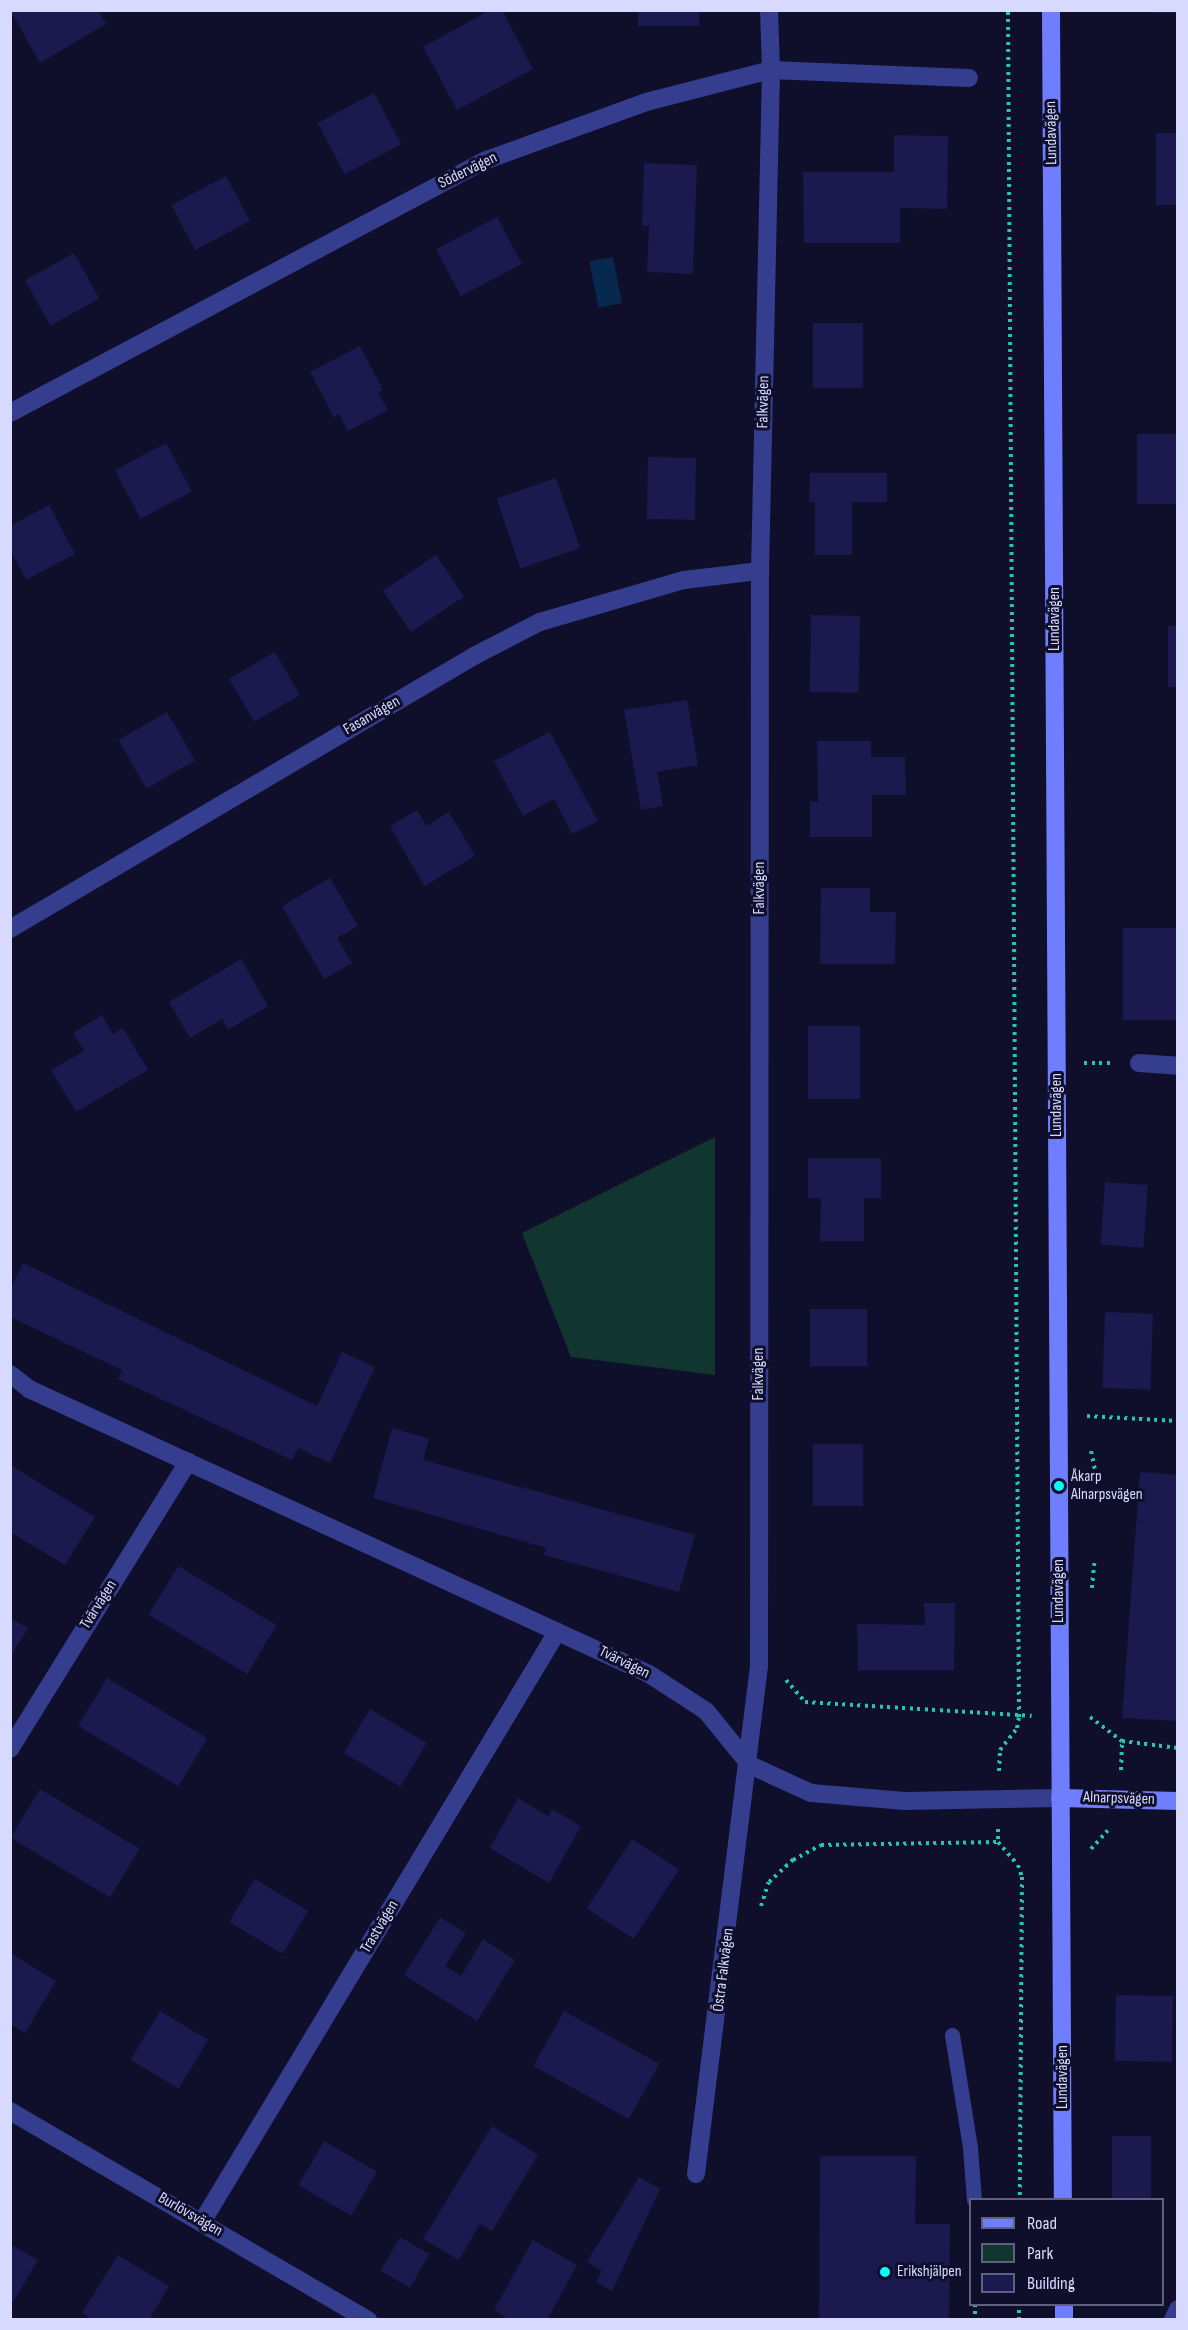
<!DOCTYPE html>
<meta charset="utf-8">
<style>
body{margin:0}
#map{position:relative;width:1188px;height:2330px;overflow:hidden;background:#0f0e2b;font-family:"Sofia Sans Condensed",sans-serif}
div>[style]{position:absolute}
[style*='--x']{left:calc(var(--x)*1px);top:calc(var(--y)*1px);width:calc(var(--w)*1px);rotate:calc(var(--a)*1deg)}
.green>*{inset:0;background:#113630}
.water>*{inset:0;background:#06294d;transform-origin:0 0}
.building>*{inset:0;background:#1c194e;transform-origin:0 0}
.path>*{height:4px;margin-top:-2px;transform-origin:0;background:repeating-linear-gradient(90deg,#25c7a8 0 3px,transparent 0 7.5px)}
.lane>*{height:15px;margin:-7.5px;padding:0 7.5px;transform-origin:7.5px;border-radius:7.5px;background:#353d8e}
.street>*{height:18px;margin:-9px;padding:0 9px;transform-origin:9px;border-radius:9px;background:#353d8e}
.secondary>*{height:18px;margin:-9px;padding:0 9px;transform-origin:9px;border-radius:9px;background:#6f7eff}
.dots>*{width:16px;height:16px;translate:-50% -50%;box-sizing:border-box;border:3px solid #0f0e2b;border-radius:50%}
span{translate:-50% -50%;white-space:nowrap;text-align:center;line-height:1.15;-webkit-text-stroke:6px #0f0e2b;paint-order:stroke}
.street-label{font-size:16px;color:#d8d9ff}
.poi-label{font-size:16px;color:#d8d9ff}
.left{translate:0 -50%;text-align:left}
.frame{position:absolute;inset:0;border:12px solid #d8d9ff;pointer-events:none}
.legend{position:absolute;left:969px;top:2198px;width:195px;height:108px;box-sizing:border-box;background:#0f0e2b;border:2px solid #5f5f80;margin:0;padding:8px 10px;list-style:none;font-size:18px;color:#d8d9ff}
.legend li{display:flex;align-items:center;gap:12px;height:30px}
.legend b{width:30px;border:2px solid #5f5f80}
</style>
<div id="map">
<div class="green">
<i style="clip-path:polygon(715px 1137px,715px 1375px,571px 1357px,522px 1233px)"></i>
</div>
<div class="water">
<i style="left:613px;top:257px;width:47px;height:24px;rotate:79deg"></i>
</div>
<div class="building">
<i style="clip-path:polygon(10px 10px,98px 10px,106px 24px,40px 63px)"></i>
<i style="clip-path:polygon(490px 10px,502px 10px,533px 69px,457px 110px,423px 47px)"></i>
<i style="left:638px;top:10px;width:61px;height:16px"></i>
<i style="left:1151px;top:10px;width:27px;height:3px"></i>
<i style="left:374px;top:93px;width:58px;height:64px;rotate:62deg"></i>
<i style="left:1156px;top:133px;width:22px;height:72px"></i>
<i style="clip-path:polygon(894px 135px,948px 136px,947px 209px,900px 208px,900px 243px,804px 243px,803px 172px,894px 172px)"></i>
<i style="clip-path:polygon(644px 163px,697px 165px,693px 274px,647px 272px,649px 226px,642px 226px)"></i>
<i style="left:226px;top:176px;width:51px;height:62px;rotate:62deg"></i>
<i style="left:497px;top:217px;width:53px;height:69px;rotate:62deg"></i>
<i style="left:74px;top:253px;width:52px;height:56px;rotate:61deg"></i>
<i style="left:813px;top:323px;width:50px;height:65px"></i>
<i style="clip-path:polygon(360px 346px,383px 390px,378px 393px,388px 410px,348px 431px,339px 414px,334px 417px,310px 372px)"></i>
<i style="left:1137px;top:434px;width:41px;height:70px"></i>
<i style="left:166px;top:443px;width:55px;height:58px;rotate:62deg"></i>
<i style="left:648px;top:457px;width:48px;height:62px;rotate:1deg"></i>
<i style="clip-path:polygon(810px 473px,887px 473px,887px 502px,852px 502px,852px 555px,815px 555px,815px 502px,809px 502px)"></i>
<i style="left:556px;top:478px;width:74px;height:63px;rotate:71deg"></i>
<i style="clip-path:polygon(49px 505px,75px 554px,26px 580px,10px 550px,10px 526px)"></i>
<i style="left:436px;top:555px;width:50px;height:64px;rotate:56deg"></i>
<i style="left:811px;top:615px;width:49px;height:77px;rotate:1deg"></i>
<i style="left:1168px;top:626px;width:10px;height:61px"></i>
<i style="left:275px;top:652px;width:50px;height:53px;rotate:60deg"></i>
<i style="clip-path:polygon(687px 700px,698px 765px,657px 772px,663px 806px,641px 810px,624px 710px)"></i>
<i style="left:167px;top:712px;width:56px;height:56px;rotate:60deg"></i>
<i style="clip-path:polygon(550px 732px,598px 821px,572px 834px,554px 799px,523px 816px,494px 761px)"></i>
<i style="clip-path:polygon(817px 741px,871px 741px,871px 757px,905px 757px,906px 795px,872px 795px,872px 837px,810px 837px,810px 802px,818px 802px)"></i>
<i style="clip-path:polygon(417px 810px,426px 826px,449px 812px,475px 856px,424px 886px,390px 826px)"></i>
<i style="clip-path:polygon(330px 878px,358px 926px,337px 938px,352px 963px,324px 979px,282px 906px)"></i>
<i style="clip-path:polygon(821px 888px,870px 888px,870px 912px,896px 912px,895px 964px,820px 964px)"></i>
<i style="left:1123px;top:928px;width:54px;height:92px"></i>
<i style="clip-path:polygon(241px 959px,268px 1006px,228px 1030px,222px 1019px,190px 1038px,169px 1002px)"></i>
<i style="clip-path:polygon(102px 1015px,113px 1034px,123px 1028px,148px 1070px,76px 1112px,51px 1070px,84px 1051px,73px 1033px)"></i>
<i style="left:808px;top:1026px;width:52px;height:73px"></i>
<i style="clip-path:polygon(808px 1158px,881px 1158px,881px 1198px,864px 1198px,864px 1241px,820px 1241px,821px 1198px,808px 1198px)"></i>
<i style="left:1105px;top:1182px;width:43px;height:63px;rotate:4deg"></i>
<i style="clip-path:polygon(23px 1263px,317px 1406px,342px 1352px,375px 1367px,330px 1463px,298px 1448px,292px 1460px,118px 1379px,122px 1370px,10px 1317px,10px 1289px)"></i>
<i style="left:810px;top:1309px;width:57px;height:57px"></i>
<i style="left:1105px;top:1312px;width:48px;height:76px;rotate:2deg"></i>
<i style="clip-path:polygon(392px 1428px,429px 1439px,423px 1460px,695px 1535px,679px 1592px,544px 1555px,546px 1548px,373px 1498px)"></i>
<i style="left:813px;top:1444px;width:50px;height:62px"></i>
<i style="clip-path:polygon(10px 1465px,95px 1517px,65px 1565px,10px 1532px)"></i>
<i style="clip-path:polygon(1140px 1472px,1178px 1475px,1178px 1721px,1122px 1718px)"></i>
<i style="left:178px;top:1566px;width:115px;height:57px;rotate:31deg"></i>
<i style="clip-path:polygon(924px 1603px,955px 1603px,954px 1670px,858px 1670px,857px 1624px,925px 1625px)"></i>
<i style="clip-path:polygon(10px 1618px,28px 1628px,10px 1657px)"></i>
<i style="left:107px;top:1678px;width:117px;height:56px;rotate:31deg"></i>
<i style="left:370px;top:1709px;width:66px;height:51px;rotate:31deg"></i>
<i style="left:40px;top:1789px;width:116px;height:57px;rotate:31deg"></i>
<i style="clip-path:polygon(518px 1798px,548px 1816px,552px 1809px,581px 1826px,549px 1883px,490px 1848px)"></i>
<i style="left:632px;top:1839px;width:56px;height:83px;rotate:33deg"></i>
<i style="left:255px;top:1879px;width:62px;height:50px;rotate:31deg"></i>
<i style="clip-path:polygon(440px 1917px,466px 1933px,445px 1966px,461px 1976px,483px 1939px,515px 1960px,477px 2021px,404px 1975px)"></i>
<i style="clip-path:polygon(10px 1953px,56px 1981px,25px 2033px,10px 2024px)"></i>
<i style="left:1116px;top:1995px;width:57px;height:66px;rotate:1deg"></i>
<i style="left:160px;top:2011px;width:56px;height:57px;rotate:31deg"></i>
<i style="left:564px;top:2011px;width:109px;height:63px;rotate:29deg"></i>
<i style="clip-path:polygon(492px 2126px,538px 2155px,492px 2231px,480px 2224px,459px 2260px,423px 2239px)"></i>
<i style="left:1112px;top:2136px;width:39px;height:64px"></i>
<i style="left:324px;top:2141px;width:61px;height:51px;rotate:30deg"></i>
<i style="clip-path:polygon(820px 2156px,916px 2156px,915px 2224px,950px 2224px,949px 2320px,819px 2320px)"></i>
<i style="clip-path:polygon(639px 2177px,660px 2189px,612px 2291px,596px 2282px,602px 2271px,587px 2262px)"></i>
<i style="left:400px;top:2237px;width:34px;height:39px;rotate:30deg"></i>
<i style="clip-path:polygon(533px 2240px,577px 2265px,547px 2320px,510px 2320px,494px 2310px)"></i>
<i style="clip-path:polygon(10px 2244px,38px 2260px,10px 2307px)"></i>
<i style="clip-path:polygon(118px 2255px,169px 2286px,149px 2320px,93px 2320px,82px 2313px)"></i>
</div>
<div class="path">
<i style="--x:1084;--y:1063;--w:28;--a:0"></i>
<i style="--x:1087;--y:1416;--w:91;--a:3.1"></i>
<i style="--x:1091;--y:1451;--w:24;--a:78"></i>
<i style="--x:1092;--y:1588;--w:25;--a:-85"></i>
<i style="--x:786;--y:1680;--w:29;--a:49"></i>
<i style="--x:805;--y:1702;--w:227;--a:3.5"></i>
<i style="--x:1090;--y:1717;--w:40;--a:37"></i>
<i style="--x:1122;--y:1741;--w:56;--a:7.1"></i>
<i style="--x:1121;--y:1770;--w:29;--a:-88"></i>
<i style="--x:999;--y:1771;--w:21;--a:-87"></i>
<i style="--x:1000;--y:1750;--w:28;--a:-52"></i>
<i style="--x:1017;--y:1728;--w:11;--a:-80"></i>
<i style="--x:1019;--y:1717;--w:1707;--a:-90.37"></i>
<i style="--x:998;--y:1829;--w:13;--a:90"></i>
<i style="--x:998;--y:1842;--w:30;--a:49"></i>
<i style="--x:1018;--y:1865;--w:13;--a:72"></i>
<i style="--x:1022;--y:1877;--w:323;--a:90.4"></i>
<i style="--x:1091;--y:1849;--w:25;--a:-48"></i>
<i style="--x:761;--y:1906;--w:25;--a:-72"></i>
<i style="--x:769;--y:1882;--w:33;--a:-43"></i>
<i style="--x:793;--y:1860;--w:32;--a:-28"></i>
<i style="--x:821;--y:1845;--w:177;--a:-1"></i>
<i style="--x:975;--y:2304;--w:16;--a:90"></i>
<i style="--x:1019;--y:2320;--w:16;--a:-90"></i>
</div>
<div class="lane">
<i style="--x:952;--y:2035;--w:113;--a:80.9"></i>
<i style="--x:970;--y:2147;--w:53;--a:85.7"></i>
</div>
<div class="street">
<i style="--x:10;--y:413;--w:537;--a:-28"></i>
<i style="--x:484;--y:161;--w:172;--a:-20"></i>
<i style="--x:646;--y:102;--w:129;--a:-14.4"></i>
<i style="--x:771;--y:70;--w:198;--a:2.3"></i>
<i style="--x:10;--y:929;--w:538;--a:-30.47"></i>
<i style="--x:474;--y:656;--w:74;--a:-27.3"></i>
<i style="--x:540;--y:622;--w:150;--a:-16.3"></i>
<i style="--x:684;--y:580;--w:77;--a:-6.8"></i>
<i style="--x:1139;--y:1063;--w:39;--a:4"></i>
<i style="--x:10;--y:1374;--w:24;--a:38"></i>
<i style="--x:29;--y:1389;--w:682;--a:24.69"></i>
<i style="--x:649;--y:1674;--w:68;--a:33"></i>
<i style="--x:706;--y:1711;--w:70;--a:50.8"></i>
<i style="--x:750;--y:1765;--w:67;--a:24.7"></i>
<i style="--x:811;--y:1793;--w:94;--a:4.9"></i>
<i style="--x:905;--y:1801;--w:155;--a:-1.1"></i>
<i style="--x:10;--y:1749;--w:338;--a:-58.2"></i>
<i style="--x:10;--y:2111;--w:415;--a:30.3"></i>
<i style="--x:696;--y:2174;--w:512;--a:-82.93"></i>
<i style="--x:759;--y:1666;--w:1095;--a:-89.95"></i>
<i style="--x:760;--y:571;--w:501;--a:-88.74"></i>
<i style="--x:771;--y:70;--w:60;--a:-91.9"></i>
<i style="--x:202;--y:2222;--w:689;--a:-58.96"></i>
<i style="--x:1173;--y:2320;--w:12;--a:-66"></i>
</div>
<div class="secondary">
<i style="--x:1051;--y:10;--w:2190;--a:89.69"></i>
<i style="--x:1060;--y:1798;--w:118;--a:1.5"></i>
<i style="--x:1064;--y:2304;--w:16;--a:90"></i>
</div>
<div class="dots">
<i style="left:1059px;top:1486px;background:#04fff8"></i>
<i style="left:885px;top:2272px;background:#04fff8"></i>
</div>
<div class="street-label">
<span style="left:1052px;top:133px;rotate:-91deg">Lundavägen</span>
<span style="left:468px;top:171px;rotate:-26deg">Södervägen</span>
<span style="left:764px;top:402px;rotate:-89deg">Falkvägen</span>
<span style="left:1055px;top:619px;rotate:-90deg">Lundavägen</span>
<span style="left:372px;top:716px;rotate:-30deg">Fasanvägen</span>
<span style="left:760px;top:888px;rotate:-90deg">Falkvägen</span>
<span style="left:1057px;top:1105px;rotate:-90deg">Lundavägen</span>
<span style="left:759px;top:1374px;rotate:-90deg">Falkvägen</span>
<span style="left:1059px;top:1591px;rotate:-90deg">Lundavägen</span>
<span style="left:99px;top:1605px;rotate:-58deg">Tvärvägen</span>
<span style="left:624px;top:1663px;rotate:26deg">Tvärvägen</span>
<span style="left:1119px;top:1799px;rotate:2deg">Alnarpsvägen</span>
<span style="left:380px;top:1927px;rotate:-59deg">Trastvägen</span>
<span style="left:724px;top:1970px;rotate:-83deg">Östra Falkvägen</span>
<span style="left:1063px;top:2077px;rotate:-90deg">Lundavägen</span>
<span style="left:190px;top:2215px;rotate:30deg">Burlövsvägen</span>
</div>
<div class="poi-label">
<span class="left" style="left:1071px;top:1486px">Åkarp<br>Alnarpsvägen</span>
<span class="left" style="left:897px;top:2272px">Erikshjälpen</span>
</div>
<div class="frame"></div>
<ul class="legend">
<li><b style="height:8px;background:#6f7eff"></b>Road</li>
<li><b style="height:16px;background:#113630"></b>Park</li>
<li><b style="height:16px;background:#1c194e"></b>Building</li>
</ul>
</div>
